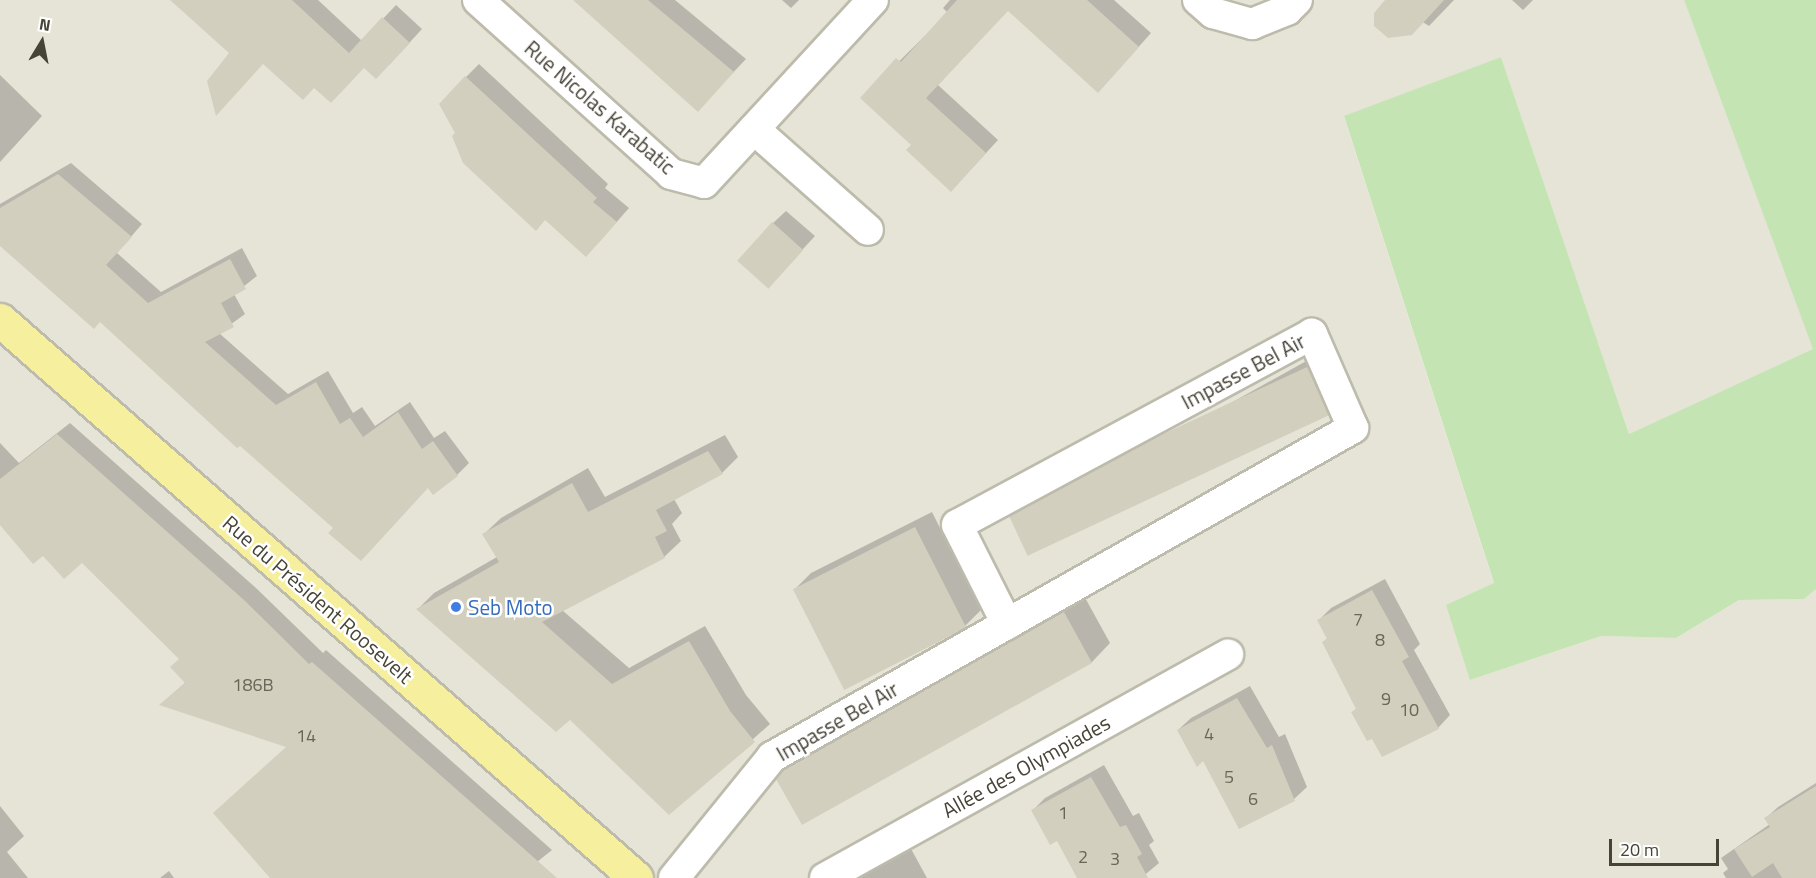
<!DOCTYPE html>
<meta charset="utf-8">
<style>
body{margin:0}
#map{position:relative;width:1816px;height:878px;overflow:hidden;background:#f3f2e8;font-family:"Titillium Web",sans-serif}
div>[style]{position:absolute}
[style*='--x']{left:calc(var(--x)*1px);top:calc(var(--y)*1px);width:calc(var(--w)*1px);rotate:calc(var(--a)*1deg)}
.residential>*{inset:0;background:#e6e4d7}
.green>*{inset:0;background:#c5e4b4}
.shadow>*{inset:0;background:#0003}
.building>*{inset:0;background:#d3cfbe;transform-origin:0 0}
.roads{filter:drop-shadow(2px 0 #bdbbab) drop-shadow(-2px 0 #bdbbab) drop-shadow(0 2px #bdbbab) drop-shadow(0 -2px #bdbbab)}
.street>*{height:30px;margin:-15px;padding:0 15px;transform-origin:15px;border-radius:15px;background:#fff}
.primary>*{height:33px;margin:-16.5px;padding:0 16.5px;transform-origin:16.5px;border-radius:16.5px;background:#f6ef9e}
.dots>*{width:16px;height:16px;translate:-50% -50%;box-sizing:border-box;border:3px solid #fff;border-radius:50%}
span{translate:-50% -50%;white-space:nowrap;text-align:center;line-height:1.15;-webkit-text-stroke:5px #fff;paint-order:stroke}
.number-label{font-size:18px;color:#696659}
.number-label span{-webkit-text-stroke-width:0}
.street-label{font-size:21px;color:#464337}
.shop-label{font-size:21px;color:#366cbe}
.left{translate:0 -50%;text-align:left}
.north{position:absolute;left:12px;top:12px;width:60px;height:60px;-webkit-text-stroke:4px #fff;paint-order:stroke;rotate:10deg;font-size:16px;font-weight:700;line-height:24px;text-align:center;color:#464337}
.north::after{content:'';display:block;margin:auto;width:21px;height:27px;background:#464337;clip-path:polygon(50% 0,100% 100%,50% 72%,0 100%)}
.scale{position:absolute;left:1609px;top:839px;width:110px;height:27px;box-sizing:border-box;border:3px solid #464337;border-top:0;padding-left:8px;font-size:18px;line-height:21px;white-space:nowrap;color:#464337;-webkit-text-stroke:4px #fff;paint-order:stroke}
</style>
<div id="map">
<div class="residential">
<i style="clip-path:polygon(0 0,1684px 0,1814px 349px,1629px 434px,1501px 57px,1344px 117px,1494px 584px,1470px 680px,1601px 636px,1676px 638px,1739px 600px,1804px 599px,1816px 589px,1816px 878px,0 878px)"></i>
</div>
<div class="green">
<i style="clip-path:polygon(1684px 0,1816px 0,1816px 589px,1804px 599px,1739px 600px,1676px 638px,1601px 636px,1470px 680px,1446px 605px,1494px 583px,1344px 116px,1501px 57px,1629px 434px,1813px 349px)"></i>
</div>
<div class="shadow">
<i style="clip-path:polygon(197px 0,318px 0,362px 41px,396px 5px,422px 29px,389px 65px,264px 63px,231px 53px)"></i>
<i style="clip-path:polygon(575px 0,675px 0,746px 59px,710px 97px)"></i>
<i style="clip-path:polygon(782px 0,799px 0,791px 8px)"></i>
<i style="clip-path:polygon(950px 0,1114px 0,1151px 33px,1111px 78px,1008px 10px,938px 85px,998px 140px,964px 177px,914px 145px,862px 98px,948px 13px,943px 8px)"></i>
<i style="clip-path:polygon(1387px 0,1454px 0,1429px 26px)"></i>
<i style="clip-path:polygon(1512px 0,1533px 0,1523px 10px)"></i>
<i style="clip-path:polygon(479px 64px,608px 184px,605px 188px,629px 208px,599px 242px,457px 133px,466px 77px)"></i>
<i style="clip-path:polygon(0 75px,42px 116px,0 162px)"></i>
<i style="clip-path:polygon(71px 163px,142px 224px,117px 253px,161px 292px,242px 248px,257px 276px,234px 294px,245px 314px,219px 333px,288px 394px,328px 371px,353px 413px,362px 407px,375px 426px,410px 402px,434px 438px,445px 431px,469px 463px,457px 475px,335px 527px,100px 320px,0 245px,0 204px)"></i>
<i style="clip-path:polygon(786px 211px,815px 236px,781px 273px,773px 223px)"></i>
<i style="clip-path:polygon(1326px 350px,1347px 396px,1328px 414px,1018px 529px,1037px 511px)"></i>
<i style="clip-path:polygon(70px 423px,256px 588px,323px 653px,326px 650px,552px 850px,517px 878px,272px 878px,288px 746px,161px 704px,186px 682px,180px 658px,82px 561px,43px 554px,0 523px,0 443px,19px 463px)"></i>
<i style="clip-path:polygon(725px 435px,738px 457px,722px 473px,674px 499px,682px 513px,672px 524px,681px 541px,664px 557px,562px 610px,629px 668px,705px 626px,746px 695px,770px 724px,694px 792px,570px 718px,418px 609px,434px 593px,497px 557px,484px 534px,501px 518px,588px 468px,605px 497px)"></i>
<i style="clip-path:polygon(932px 512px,981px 610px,965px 626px,795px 589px,811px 573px)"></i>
<i style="clip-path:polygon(1385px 579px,1420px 644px,1414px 650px,1450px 715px,1438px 728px,1373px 737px,1353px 712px,1357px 708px,1323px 642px,1328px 638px,1319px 620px,1331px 608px)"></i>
<i style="clip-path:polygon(1083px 594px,1110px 643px,1092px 662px,802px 823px,784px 771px,804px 752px)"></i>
<i style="clip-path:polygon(1250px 686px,1279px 737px,1285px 734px,1307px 787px,1294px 799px,1240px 827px,1203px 759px,1178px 730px,1191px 718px)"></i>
<i style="clip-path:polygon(1104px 765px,1133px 816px,1139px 813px,1154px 841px,1149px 845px,1159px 863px,1141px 878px,1078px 878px,1057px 839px,1032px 811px,1045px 798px)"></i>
<i style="clip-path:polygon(1816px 783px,1816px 878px,1726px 878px,1723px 873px,1728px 869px,1721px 858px,1770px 824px,1766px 818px,1778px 807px)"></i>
<i style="clip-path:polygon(0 806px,24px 836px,7px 852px,28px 878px,0 878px)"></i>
<i style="clip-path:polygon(910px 847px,927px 878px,854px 878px)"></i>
<i style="clip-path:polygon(169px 871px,174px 878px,160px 878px)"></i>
</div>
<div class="building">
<i style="clip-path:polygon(170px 0,292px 0,349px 53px,382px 17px,410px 43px,376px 79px,364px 68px,331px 103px,314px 88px,303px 100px,263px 64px,216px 116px,207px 81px,229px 53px)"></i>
<i style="clip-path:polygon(573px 0,648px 0,734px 72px,698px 112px)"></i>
<i style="clip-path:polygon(957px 0,1087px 0,1139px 47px,1098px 93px,1008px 11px,926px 98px,986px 153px,951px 192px,906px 150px,911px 145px,860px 98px,896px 58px,901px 62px)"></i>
<i style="clip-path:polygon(1385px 0,1444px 0,1412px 35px,1388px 38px,1374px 26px,1374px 13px)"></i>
<i style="clip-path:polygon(465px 76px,597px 198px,593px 202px,617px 222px,586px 257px,545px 220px,536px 231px,463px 163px,452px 136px,455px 133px,439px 104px)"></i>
<i style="clip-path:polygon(58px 174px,132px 237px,106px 265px,148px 303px,230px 259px,246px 289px,221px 303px,234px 327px,205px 342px,276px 405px,316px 382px,340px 424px,350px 418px,363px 437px,398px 412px,422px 449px,433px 441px,458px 476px,433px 495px,428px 488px,361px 561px,328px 533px,333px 528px,240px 446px,237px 448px,100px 322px,94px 329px,0 246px,0 208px)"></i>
<i style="left:772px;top:222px;width:42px;height:52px;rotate:42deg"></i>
<i style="left:1307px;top:367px;width:53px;height:333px;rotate:65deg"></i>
<i style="clip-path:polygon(57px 434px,244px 600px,309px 664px,312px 662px,557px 878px,270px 878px,213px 813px,286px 747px,159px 705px,185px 683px,170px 667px,179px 659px,82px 563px,64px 579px,43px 556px,33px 564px,0 525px,0 479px)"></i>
<i style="clip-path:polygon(708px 451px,723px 474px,656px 510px,667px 531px,655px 537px,665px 558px,542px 622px,612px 684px,689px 641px,730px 711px,755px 742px,669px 815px,570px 720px,556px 732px,416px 609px,499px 562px,482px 534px,572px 483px,588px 512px)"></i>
<i style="left:915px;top:527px;width:113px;height:137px;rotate:63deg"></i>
<i style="clip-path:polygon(1372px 590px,1409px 657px,1402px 661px,1439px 729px,1382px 757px,1372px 739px,1367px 741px,1351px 712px,1356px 709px,1322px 642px,1327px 639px,1317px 620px)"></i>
<i style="clip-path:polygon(1064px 612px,1092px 663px,802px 825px,776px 779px,783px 770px)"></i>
<i style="clip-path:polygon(1237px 698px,1267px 748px,1272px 745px,1295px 801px,1239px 829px,1203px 761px,1197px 767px,1177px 730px)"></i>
<i style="clip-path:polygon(1091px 777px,1120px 827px,1126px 825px,1142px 854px,1137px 857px,1148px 878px,1077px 878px,1057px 841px,1050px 845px,1031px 810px)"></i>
<i style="clip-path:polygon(1816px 786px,1816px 878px,1782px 878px,1773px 863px,1752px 877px,1734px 849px,1770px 827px,1764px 818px)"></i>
</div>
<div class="roads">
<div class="street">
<i style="--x:478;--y:0;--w:260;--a:42"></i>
<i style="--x:671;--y:174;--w:34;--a:15"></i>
<i style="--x:704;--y:183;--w:249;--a:-47.3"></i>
<i style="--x:1198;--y:0;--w:20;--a:41"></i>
<i style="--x:1213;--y:13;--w:41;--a:15.8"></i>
<i style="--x:1252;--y:24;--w:38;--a:-22"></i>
<i style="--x:1287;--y:10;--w:14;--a:-45"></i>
<i style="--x:754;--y:129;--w:152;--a:41.5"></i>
<i style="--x:674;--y:878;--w:156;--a:-51"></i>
<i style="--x:772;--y:757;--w:668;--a:-29.52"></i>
<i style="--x:1353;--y:428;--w:103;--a:-113.6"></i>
<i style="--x:1312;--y:334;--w:403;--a:151.7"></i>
<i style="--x:957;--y:525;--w:111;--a:63.2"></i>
<i style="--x:825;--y:878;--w:461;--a:-29"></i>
</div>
<div class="primary">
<i style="--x:0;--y:320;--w:846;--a:41.26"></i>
</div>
</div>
<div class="dots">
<i style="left:456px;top:607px;background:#3f7fe0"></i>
</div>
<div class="number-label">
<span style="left:1358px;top:620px">7</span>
<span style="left:1380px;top:640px">8</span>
<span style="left:253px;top:685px">186B</span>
<span style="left:1386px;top:699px">9</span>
<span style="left:1409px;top:710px">10</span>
<span style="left:1209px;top:734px">4</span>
<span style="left:306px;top:736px">14</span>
<span style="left:1229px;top:777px">5</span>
<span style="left:1253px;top:799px">6</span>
<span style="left:1063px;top:813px">1</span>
<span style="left:1083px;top:857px">2</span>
<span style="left:1115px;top:859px">3</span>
</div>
<div class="street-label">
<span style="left:600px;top:107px;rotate:41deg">Rue Nicolas Karabatic</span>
<span style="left:1243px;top:371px;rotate:-28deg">Impasse Bel Air</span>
<span style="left:318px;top:599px;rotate:41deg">Rue du Président Roosevelt</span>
<span style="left:837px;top:721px;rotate:-30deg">Impasse Bel Air</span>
<span style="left:1026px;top:766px;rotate:-29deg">Allée des Olympiades</span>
</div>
<div class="shop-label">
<span class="left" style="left:468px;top:607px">Seb Moto</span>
</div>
<div class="north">N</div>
<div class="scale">20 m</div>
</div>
